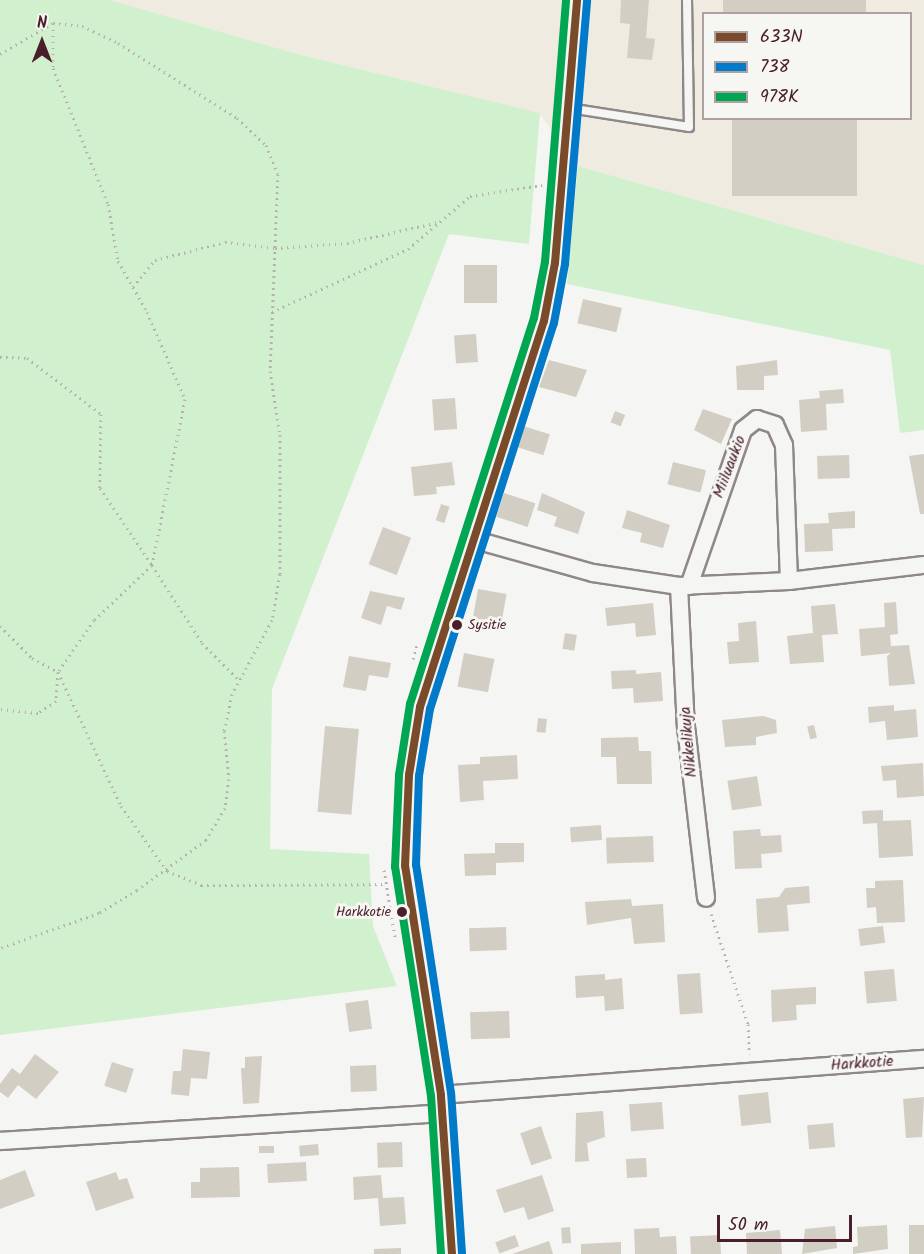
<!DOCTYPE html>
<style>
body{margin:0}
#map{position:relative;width:924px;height:1254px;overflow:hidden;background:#f5f5f3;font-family:Kalam,sans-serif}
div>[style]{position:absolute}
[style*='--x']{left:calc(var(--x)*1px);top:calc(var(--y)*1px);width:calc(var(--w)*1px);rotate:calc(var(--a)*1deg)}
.built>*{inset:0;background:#f0ebe1}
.green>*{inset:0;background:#d1f0ce}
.building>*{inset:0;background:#d3cec4;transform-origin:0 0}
.path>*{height:3px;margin-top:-1.5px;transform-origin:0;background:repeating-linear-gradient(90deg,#b6b2b2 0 1.5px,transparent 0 6px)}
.roads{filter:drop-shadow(2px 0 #8f8788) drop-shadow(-2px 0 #8f8788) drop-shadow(0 2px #8f8788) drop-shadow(0 -2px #8f8788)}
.service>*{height:8px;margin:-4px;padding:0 4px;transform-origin:4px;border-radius:4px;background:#f5f5f3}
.minor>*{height:16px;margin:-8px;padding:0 8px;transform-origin:8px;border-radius:8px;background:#f5f5f3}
.tertiary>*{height:21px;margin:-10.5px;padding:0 10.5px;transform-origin:10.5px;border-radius:10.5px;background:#f5f5f3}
.bus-1>*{height:8px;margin:-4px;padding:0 4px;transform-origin:4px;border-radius:4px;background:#7a4b2a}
.bus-2>*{height:8px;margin:-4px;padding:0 4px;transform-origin:4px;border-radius:4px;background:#007ac9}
.bus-3>*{height:8px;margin:-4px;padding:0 4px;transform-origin:4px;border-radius:4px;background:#00a651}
.dots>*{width:16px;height:16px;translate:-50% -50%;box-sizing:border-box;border:3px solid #f6f6f2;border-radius:50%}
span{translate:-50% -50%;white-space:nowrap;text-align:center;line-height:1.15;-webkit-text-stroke:6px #f6f6f2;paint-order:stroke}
.bus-label{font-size:14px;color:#4a1f2b}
.left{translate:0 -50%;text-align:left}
.right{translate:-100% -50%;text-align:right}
.street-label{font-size:16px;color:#4a1f2b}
.legend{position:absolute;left:702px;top:12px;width:210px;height:108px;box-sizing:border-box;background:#f6f6f2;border:2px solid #b1a0a2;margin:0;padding:8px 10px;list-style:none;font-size:18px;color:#4a1f2b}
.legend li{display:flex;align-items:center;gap:12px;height:30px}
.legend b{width:30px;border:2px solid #b1a0a2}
.north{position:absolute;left:12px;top:12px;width:60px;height:60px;-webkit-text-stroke:4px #f6f6f2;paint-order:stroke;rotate:0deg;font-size:16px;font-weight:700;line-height:24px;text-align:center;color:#4a1f2b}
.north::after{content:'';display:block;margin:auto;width:21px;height:27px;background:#4a1f2b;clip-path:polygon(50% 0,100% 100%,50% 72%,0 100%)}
.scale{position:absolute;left:717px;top:1215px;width:135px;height:27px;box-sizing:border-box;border:3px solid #4a1f2b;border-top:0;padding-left:8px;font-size:18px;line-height:21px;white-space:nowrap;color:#4a1f2b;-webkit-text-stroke:4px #f6f6f2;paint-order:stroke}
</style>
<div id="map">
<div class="built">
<i style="clip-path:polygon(evenodd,110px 0,924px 0,924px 265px,578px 166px,539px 113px,301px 55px,110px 0,704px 14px,910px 14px,910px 118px,704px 118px,704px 14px)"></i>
</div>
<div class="green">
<i style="clip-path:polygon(0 0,110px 0,301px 55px,540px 113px,529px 244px,449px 234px,272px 689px,270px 849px,369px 854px,373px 926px,397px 986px,0 1035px)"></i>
<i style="clip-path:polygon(578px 166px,924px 265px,924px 430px,900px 433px,890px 350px,567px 284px)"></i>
</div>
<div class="building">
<i style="clip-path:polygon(621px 0,649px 0,646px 38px,655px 39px,652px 60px,627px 58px,630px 24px,620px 23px)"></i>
<i style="left:723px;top:0;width:143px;height:14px"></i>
<i style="left:732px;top:118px;width:125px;height:78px"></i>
<i style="left:497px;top:265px;width:38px;height:33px;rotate:90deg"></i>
<i style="left:583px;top:299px;width:40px;height:25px;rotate:13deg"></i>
<i style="left:476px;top:334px;width:28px;height:22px;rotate:86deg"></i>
<i style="clip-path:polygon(549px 360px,587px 370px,576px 397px,539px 387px)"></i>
<i style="clip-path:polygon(777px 360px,778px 375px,764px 376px,764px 390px,737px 390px,736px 366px)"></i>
<i style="clip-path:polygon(843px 389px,844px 403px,826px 404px,827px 430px,801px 432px,799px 400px,820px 398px,819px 391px)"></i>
<i style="left:455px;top:398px;width:31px;height:23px;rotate:86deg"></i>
<i style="clip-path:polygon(703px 409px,732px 419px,721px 444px,694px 430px)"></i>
<i style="left:615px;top:411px;width:11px;height:12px;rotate:22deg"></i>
<i style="left:523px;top:426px;width:28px;height:22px;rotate:17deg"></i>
<i style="clip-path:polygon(924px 454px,924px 514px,920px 514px,909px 456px)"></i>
<i style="left:849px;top:455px;width:23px;height:32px;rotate:88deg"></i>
<i style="clip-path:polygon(452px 462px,455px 485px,436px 487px,437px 494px,414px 496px,411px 467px)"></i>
<i style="left:673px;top:462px;width:34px;height:23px;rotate:14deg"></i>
<i style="left:504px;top:493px;width:33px;height:25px;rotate:18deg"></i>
<i style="clip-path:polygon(542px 493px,585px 512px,578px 534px,554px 526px,557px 517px,537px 510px)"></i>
<i style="left:441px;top:504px;width:9px;height:17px;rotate:18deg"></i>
<i style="clip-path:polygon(627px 510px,670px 525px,663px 548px,640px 542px,642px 533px,622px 528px)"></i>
<i style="clip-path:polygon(855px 511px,855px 528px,832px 529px,833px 551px,805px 552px,804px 524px,829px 523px,828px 513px)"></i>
<i style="left:383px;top:527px;width:30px;height:40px;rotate:21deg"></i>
<i style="left:478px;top:589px;width:29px;height:30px;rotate:10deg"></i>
<i style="clip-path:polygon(370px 591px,405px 598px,401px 610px,387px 606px,381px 625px,361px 618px)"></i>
<i style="clip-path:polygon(896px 602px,898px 634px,890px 635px,891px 646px,909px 645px,915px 684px,889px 686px,887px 656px,891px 653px,861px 656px,859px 629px,885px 627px,884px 603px)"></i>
<i style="clip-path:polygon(653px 603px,656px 635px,636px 637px,635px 623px,607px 626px,605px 608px)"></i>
<i style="clip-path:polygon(835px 604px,838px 634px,822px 635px,824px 662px,790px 664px,787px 636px,813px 633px,811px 606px)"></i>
<i style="clip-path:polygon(756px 621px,759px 662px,729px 664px,727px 642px,739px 641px,738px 623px)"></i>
<i style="left:565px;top:633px;width:12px;height:16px;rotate:9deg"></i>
<i style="left:464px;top:653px;width:31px;height:34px;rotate:11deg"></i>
<i style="clip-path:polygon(349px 656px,391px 663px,388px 678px,369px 675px,366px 691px,343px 687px)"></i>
<i style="clip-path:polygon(636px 670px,636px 674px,661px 672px,663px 701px,634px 703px,633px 688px,612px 689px,611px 671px)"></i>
<i style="clip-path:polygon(894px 705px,894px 711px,916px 709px,918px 737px,887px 740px,885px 721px,869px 723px,868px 707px)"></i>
<i style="clip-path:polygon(763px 716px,776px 720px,777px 733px,756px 737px,756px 745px,725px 747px,722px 720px)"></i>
<i style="left:538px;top:718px;width:9px;height:14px;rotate:6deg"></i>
<i style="left:814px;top:725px;width:13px;height:7px;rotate:77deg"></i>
<i style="left:325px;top:726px;width:34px;height:86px;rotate:5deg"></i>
<i style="clip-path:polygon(638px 737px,639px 751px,651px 751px,652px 784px,617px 784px,616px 757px,601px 757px,601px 738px)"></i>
<i style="clip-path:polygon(517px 755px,518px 779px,483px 781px,484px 800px,460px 802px,458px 765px,480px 764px,480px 757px)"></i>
<i style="clip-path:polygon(923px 763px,924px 796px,897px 798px,896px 780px,883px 781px,881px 766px)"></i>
<i style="left:757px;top:776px;width:30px;height:30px;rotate:81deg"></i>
<i style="clip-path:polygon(883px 810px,883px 821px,911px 820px,913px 856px,879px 858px,877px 823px,863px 824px,862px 811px)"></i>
<i style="left:601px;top:825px;width:15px;height:31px;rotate:86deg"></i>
<i style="clip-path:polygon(760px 829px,761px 836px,781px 835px,782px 852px,761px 854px,762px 868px,735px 869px,733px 831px)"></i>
<i style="left:653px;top:836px;width:26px;height:47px;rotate:88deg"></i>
<i style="clip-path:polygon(495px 843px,524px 843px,524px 862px,496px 863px,496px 875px,465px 876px,464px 854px,495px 853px)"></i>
<i style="clip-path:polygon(903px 880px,905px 922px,877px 923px,876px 907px,867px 908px,866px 888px,875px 888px,875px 881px)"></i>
<i style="clip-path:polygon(809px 886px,810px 903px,787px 905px,789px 931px,758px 933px,756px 899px,779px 897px,785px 888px)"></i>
<i style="clip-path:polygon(631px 899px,632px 906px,663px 904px,665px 942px,634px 944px,631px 918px,587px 925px,585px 902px)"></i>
<i style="left:883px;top:926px;width:17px;height:25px;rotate:83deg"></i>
<i style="left:506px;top:927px;width:23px;height:37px;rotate:88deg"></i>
<i style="left:894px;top:969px;width:32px;height:30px;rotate:85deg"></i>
<i style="left:700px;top:973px;width:40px;height:23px;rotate:86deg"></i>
<i style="clip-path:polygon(605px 974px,605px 980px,622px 978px,624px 1009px,605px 1011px,604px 996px,576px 998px,575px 976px)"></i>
<i style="clip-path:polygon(816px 987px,816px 1004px,796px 1005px,797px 1020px,772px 1022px,771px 990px)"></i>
<i style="left:368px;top:1000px;width:29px;height:23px;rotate:82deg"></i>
<i style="left:509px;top:1011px;width:27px;height:39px;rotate:88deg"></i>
<i style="clip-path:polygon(183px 1049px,210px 1052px,207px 1079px,191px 1078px,189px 1096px,171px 1094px,173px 1071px,181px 1071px)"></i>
<i style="clip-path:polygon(35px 1054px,59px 1072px,36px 1099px,18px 1085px,8px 1098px,0 1092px,0 1084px,12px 1068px,20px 1074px)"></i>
<i style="clip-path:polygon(262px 1056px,259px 1103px,243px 1104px,241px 1068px,245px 1068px,245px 1057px)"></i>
<i style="left:112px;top:1062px;width:23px;height:25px;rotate:18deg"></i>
<i style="left:376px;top:1065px;width:26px;height:26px;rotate:88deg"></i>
<i style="left:768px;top:1092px;width:31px;height:30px;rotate:84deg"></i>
<i style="clip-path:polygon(924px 1097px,922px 1137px,906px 1138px,903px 1099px)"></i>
<i style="left:662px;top:1102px;width:27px;height:33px;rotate:86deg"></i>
<i style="clip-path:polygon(603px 1111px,605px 1137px,587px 1143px,589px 1161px,575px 1162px,576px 1113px)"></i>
<i style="left:833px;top:1123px;width:24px;height:26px;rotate:85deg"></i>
<i style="left:541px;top:1126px;width:34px;height:22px;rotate:71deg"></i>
<i style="left:402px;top:1142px;width:25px;height:25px;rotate:88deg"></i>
<i style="left:318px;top:1144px;width:11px;height:19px;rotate:85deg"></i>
<i style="left:259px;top:1146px;width:15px;height:7px"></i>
<i style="left:646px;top:1158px;width:19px;height:20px;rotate:87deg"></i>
<i style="left:306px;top:1162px;width:19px;height:39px;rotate:87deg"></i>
<i style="clip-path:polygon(239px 1167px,240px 1197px,191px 1198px,191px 1182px,200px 1182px,200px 1168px)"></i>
<i style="clip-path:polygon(25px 1170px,35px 1196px,0 1209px,0 1180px)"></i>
<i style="clip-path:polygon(116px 1172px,119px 1180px,127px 1178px,134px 1198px,96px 1211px,86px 1182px)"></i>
<i style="clip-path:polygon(381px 1175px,383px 1198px,404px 1197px,406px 1224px,380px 1226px,378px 1198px,354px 1200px,353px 1177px)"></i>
<i style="clip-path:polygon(542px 1175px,554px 1211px,528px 1220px,524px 1207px,504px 1213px,496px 1190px)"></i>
<i style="clip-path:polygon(887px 1225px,888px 1249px,853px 1254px,853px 1247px,858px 1246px,857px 1227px)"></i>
<i style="left:924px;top:1225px;width:29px;height:15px;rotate:90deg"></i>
<i style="clip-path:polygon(835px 1226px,837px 1248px,802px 1254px,805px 1229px)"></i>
<i style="left:570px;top:1227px;width:16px;height:9px;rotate:86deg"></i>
<i style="clip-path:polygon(659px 1228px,660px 1237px,676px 1236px,677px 1254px,635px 1254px,634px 1229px)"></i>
<i style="clip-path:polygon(780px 1230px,782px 1254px,747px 1254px,746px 1233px)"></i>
<i style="left:515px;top:1235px;width:12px;height:21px;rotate:70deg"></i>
<i style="left:720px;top:1235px;width:19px;height:30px;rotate:87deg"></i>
<i style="clip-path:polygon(549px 1241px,553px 1254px,512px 1254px)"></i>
<i style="clip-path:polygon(621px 1242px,621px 1254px,581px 1254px,581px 1244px)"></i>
<i style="clip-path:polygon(401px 1248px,401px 1254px,374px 1254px,374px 1249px)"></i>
</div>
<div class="path">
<i style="--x:53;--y:23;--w:45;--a:90"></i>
<i style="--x:53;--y:68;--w:147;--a:68"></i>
<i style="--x:108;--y:204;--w:58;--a:80"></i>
<i style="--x:118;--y:261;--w:59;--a:60.4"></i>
<i style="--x:147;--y:312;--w:95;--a:66.4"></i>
<i style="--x:185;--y:399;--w:169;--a:101.2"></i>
<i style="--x:152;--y:565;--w:93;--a:57.3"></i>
<i style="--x:202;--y:643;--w:52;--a:45"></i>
<i style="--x:0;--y:54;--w:61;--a:-30.3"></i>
<i style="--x:53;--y:23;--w:29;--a:6"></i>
<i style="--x:82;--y:26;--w:40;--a:25"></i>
<i style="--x:118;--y:43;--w:141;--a:32.2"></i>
<i style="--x:237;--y:118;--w:40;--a:43"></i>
<i style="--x:266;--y:145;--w:31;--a:68"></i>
<i style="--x:278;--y:174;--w:197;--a:92.3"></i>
<i style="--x:270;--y:371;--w:65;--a:81.1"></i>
<i style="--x:280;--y:435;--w:139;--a:90"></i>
<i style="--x:280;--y:574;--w:47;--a:99.9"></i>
<i style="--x:272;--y:620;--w:84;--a:118.4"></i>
<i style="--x:232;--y:694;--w:38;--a:102"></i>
<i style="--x:224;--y:731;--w:48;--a:84.1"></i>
<i style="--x:229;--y:779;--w:29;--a:98"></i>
<i style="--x:225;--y:808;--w:37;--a:121"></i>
<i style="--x:206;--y:840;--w:85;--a:144.1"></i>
<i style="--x:137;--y:890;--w:44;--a:148.8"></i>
<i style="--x:99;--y:913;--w:105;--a:160.5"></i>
<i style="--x:133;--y:287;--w:35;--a:-51"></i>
<i style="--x:155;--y:260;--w:72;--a:-14.4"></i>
<i style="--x:225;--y:242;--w:50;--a:6.8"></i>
<i style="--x:275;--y:248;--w:72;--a:-4"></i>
<i style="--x:347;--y:243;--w:94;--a:-12.9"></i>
<i style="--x:272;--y:312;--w:150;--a:-24.9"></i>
<i style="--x:408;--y:249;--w:82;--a:-40.5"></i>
<i style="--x:470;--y:196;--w:73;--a:-8.7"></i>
<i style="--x:0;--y:357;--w:27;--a:2"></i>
<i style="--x:27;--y:358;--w:93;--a:37.1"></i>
<i style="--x:101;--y:414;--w:74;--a:90.8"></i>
<i style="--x:100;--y:488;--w:93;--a:56"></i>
<i style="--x:152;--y:565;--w:80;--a:136.5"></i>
<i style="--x:94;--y:620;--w:63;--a:124.7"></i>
<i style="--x:58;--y:672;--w:29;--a:94"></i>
<i style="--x:56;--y:701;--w:22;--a:146"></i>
<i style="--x:38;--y:713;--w:38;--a:-174"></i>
<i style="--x:0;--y:626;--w:45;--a:45"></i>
<i style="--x:32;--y:658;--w:30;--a:28"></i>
<i style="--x:58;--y:672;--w:148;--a:64.8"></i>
<i style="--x:121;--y:806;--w:80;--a:54.7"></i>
<i style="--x:167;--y:871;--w:37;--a:22"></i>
<i style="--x:201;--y:885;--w:184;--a:-0.3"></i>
<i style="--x:413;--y:659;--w:15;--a:-74"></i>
<i style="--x:384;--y:870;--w:68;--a:80.7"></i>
<i style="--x:711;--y:914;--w:116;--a:71.4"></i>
<i style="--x:748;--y:1024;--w:30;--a:88"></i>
</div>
<div class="roads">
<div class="service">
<i style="--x:569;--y:108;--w:121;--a:9"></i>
<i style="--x:689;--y:127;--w:127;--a:-90.9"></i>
</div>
<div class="minor">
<i style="--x:472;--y:539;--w:126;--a:15.7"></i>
<i style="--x:593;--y:573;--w:87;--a:8.6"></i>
<i style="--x:679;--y:586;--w:110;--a:-2.6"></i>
<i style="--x:789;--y:581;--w:136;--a:-6.8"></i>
<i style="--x:679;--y:586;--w:141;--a:87.2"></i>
<i style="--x:686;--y:727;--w:172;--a:83.3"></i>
<i style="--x:689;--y:586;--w:165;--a:-70.9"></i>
<i style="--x:743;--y:430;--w:18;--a:-38"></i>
<i style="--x:757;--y:419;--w:19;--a:18"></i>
<i style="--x:775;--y:425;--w:22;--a:66"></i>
<i style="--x:784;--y:445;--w:136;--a:87.9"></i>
<i style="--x:441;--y:1095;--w:484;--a:-4.3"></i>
<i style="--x:0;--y:1141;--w:444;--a:-3.6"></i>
</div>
<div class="tertiary">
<i style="--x:452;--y:1254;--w:159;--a:-94"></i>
<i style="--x:441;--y:1095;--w:232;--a:-98.9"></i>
<i style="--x:405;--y:866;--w:91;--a:-87.5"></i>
<i style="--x:409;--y:775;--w:69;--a:-80.8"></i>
<i style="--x:420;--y:707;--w:405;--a:-72.2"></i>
<i style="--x:544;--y:321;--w:59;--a:-79.3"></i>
<i style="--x:555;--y:263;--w:264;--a:-85.2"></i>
</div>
</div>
<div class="bus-1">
<i style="--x:452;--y:1254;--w:159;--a:-94"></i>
<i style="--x:441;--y:1095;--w:232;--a:-98.9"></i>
<i style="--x:405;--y:866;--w:91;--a:-87.5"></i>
<i style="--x:409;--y:775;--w:69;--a:-80.8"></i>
<i style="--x:420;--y:707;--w:405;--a:-72.2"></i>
<i style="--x:544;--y:321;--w:59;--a:-79.3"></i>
<i style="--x:555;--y:263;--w:264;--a:-85.2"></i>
</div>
<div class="bus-2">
<i style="--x:462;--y:1253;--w:160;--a:-93.9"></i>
<i style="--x:451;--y:1093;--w:231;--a:-98.7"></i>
<i style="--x:416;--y:865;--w:89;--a:-88.1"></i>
<i style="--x:419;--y:776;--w:68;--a:-80.7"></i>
<i style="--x:430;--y:709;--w:405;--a:-72.2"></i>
<i style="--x:554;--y:323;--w:60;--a:-79.4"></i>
<i style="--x:565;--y:264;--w:264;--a:-85.2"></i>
</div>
<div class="bus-3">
<i style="--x:441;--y:1254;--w:158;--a:-93.6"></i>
<i style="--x:431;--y:1096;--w:232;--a:-98.9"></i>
<i style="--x:395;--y:867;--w:92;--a:-87.5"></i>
<i style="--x:399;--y:775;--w:72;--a:-81.2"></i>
<i style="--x:410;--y:704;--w:405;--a:-72.2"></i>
<i style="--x:534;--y:318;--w:57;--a:-78.9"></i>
<i style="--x:545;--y:262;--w:263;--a:-85.4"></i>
</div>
<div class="dots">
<i style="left:457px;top:625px;background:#4a1f2b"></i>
<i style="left:402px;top:912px;background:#4a1f2b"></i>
</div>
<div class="bus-label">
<span class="left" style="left:468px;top:625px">Sysitie</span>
<span class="right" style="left:391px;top:912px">Harkkotie</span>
</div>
<div class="street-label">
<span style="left:730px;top:467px;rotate:-69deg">Miiluaukio</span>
<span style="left:689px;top:742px;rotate:-95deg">Nikkelikuja</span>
<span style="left:862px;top:1064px;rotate:-4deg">Harkkotie</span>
</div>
<ul class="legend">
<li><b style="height:8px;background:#7a4b2a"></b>633N</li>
<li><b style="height:8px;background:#007ac9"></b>738</li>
<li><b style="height:8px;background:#00a651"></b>978K</li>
</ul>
<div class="north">N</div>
<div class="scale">50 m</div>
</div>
